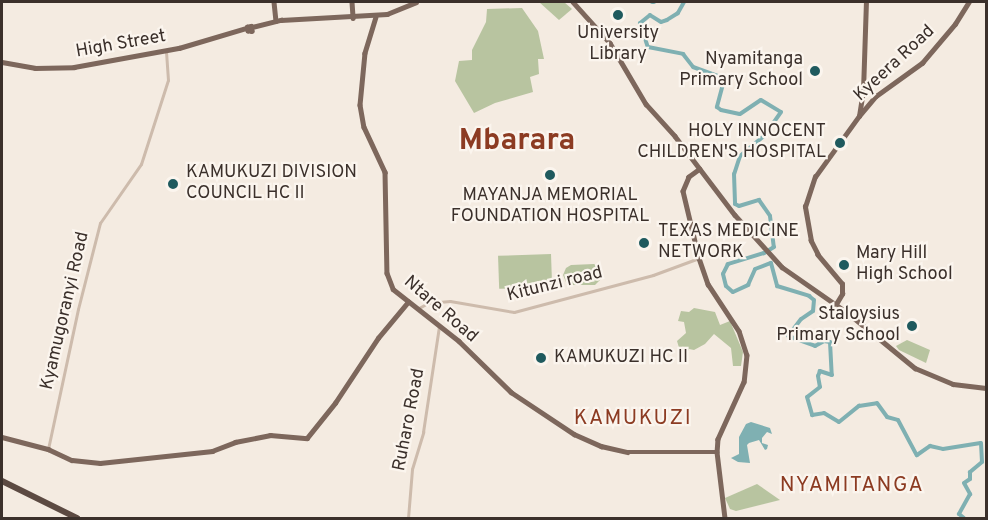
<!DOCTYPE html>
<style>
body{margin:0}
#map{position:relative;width:988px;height:520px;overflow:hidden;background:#f4ebe1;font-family:Overpass,sans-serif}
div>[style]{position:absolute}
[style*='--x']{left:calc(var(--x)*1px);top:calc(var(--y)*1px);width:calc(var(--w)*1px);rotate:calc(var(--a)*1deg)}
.green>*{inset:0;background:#b8c4a0;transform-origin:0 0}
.water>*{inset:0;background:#7fb0b2}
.river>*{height:4px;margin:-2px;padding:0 2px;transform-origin:2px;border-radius:2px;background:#7fb0b2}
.minor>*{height:3px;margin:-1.5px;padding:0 1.5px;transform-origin:1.5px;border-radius:1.5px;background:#cdbbac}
.major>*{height:4.5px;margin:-2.25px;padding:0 2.25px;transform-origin:2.25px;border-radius:2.25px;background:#7d675c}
.highway>*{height:6px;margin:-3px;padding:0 3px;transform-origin:3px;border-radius:3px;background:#5c4a42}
.dots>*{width:16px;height:16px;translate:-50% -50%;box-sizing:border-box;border:3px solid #fbf5ee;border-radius:50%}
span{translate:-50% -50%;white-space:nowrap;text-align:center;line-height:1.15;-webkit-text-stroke:4.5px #fbf5ee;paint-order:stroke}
.poi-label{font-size:18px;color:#3b302b}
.right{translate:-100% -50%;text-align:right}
.left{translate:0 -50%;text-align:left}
.street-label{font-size:18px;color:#3b302b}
.quarter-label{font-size:21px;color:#8c3b22;letter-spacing:1.5px}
.town-label{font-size:30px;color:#8c3b22;font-weight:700}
.frame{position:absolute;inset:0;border:3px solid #3b302b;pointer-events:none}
</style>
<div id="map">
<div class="green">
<i style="clip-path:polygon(539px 2px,564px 2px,572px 9px,559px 20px)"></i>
<i style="clip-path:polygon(522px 8px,538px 31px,544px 59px,538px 59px,539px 74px,530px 77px,533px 92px,495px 103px,474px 113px,455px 81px,459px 61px,472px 60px,472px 50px,486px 22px,487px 9px)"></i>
<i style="left:551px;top:254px;width:33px;height:53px;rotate:88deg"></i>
<i style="clip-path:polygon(594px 264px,599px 267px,603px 277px,595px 285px,572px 285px,566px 282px,563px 275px,566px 268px,571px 265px)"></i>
<i style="clip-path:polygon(694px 308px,715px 312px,720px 325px,730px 321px,743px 352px,741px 366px,733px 366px,731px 348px,714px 334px,705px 344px,694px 350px,689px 349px,683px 361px,677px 341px,686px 333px,684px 322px,678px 321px,681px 311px,689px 312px)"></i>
<i style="clip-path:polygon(907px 340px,930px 350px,926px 363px,899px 350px,896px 346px)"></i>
<i style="clip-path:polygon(757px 484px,780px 500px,736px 511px,730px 509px,725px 498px)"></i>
</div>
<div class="water">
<i style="clip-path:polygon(751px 422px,770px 428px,772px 434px,767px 432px,762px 438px,762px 443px,768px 445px,767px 449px,765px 450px,759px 440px,749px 443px,747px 445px,750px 463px,738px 462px,731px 458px,739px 454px,739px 437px,746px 424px)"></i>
</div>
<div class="river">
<i style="--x:652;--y:2;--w:2;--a:0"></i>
<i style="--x:684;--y:2;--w:13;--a:119"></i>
<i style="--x:678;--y:13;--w:13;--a:148"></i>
<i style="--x:667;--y:20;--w:6;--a:162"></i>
<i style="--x:661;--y:22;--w:13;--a:-148"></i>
<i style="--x:650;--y:15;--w:13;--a:141"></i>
<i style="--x:640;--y:23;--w:25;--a:72"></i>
<i style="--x:648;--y:47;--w:36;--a:11"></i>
<i style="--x:683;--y:54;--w:16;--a:52"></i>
<i style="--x:693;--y:67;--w:27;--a:20"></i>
<i style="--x:718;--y:76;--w:9;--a:58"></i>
<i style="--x:723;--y:84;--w:24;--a:105"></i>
<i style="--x:717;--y:107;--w:5;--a:37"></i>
<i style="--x:721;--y:110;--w:19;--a:12"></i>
<i style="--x:740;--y:114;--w:25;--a:-34"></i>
<i style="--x:761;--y:100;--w:23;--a:31"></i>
<i style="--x:781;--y:112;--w:28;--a:125"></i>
<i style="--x:765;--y:135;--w:33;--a:140"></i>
<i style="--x:740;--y:156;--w:19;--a:108"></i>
<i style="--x:734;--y:174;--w:30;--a:88"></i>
<i style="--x:735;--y:204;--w:4;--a:27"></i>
<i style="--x:739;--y:206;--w:21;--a:-17"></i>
<i style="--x:759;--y:200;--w:19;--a:55"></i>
<i style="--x:770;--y:216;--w:31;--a:83"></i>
<i style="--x:774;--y:247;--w:12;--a:149"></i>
<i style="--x:764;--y:253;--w:38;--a:163"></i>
<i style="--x:728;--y:264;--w:11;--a:117"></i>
<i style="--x:723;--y:274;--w:12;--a:76"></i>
<i style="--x:726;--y:286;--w:9;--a:41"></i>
<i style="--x:733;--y:292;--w:17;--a:-25"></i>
<i style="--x:748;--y:285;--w:17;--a:-66"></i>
<i style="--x:755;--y:269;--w:17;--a:-21"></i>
<i style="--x:771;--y:263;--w:24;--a:75"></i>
<i style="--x:777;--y:286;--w:34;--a:17"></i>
<i style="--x:809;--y:296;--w:6;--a:39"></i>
<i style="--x:814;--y:300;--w:11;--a:95"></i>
<i style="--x:813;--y:311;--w:14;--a:146"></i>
<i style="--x:801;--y:319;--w:21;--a:127"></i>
<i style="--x:788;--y:336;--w:29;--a:20"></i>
<i style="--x:815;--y:346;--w:10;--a:-29"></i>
<i style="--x:824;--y:341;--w:6;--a:9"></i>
<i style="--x:830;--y:342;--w:33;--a:87"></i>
<i style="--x:832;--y:375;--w:13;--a:-162"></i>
<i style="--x:820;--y:371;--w:5;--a:112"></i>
<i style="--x:818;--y:376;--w:11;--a:80"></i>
<i style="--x:820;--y:387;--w:16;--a:142"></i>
<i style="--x:807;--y:397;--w:19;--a:74"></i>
<i style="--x:812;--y:415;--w:12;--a:-9"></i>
<i style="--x:824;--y:413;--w:17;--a:31"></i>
<i style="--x:839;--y:422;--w:26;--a:-39"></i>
<i style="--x:859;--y:406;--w:18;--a:-9"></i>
<i style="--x:877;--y:403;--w:17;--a:54"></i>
<i style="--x:887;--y:417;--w:11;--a:15"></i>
<i style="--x:898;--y:420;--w:40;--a:62"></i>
<i style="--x:917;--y:455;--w:16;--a:-35"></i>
<i style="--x:930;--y:446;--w:13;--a:13"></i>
<i style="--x:943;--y:449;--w:38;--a:-9"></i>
<i style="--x:981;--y:443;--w:19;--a:87"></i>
<i style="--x:982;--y:462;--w:16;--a:140"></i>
<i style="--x:970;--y:472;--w:7;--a:90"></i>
<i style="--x:970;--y:479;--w:7;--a:146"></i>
<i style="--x:964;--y:483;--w:13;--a:61"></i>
<i style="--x:970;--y:494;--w:23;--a:119"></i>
<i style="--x:959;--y:514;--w:6;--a:39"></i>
</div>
<div class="minor">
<i style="--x:417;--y:309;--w:13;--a:-29"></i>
<i style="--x:428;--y:303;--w:22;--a:-5"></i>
<i style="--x:450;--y:301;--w:65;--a:9.8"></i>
<i style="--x:514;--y:312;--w:144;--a:-14.9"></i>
<i style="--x:653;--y:275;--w:49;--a:-20.3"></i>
<i style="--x:48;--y:449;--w:143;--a:-77.9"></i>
<i style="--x:78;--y:309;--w:89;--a:-75.7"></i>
<i style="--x:100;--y:223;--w:72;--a:-55.2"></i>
<i style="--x:141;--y:164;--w:88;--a:-72.2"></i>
<i style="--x:168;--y:80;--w:29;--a:-94"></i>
<i style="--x:408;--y:518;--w:49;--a:-85.3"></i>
<i style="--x:412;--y:469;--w:39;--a:-73"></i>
<i style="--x:423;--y:432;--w:107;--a:-81.4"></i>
</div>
<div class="major">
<i style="--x:274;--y:2;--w:19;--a:84"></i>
<i style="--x:352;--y:2;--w:16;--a:86"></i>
<i style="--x:573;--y:2;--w:55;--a:47.9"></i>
<i style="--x:610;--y:43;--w:71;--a:59.5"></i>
<i style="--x:646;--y:104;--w:43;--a:47.8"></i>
<i style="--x:675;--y:136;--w:99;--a:52.8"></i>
<i style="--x:735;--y:215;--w:70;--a:47.9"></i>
<i style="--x:782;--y:267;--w:80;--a:34.9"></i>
<i style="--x:848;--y:313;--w:87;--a:39.4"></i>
<i style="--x:915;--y:368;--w:41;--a:22.8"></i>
<i style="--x:953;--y:384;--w:33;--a:7"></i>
<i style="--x:376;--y:17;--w:38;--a:107"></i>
<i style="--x:365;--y:53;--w:52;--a:95.5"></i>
<i style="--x:360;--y:105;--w:22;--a:80"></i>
<i style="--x:364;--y:127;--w:50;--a:65"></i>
<i style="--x:385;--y:172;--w:101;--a:88.9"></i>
<i style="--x:387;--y:273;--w:17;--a:69"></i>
<i style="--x:393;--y:289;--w:84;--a:38.2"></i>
<i style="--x:459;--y:341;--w:73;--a:44.4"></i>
<i style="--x:511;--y:392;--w:76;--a:33.7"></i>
<i style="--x:574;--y:434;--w:30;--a:24"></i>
<i style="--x:601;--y:446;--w:27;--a:13"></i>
<i style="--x:627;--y:452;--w:90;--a:0"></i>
<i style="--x:251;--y:26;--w:5;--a:79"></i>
<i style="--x:252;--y:31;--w:4;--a:180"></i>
<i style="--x:248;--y:31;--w:4;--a:-104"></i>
<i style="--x:247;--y:27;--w:4;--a:-14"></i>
<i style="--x:252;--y:27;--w:30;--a:-14"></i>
<i style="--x:281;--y:20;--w:106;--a:-3.2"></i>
<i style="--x:387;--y:14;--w:31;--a:-22"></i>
<i style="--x:2;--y:62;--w:34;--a:10"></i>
<i style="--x:35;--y:68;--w:39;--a:-1"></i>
<i style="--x:74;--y:67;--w:107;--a:-10.3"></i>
<i style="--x:179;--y:48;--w:70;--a:-16.6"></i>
<i style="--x:859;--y:116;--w:26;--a:-50"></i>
<i style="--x:876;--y:96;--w:57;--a:-35.7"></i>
<i style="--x:922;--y:63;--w:51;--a:-49.8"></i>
<i style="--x:955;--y:24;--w:26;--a:-58"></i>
<i style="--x:700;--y:169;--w:14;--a:144"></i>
<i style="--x:689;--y:177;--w:15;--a:113"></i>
<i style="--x:683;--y:191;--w:69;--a:76.6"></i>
<i style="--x:699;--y:258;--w:28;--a:71"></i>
<i style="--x:708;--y:284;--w:56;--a:56.6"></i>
<i style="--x:739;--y:331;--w:25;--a:72"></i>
<i style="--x:747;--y:355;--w:27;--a:96"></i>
<i style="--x:744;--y:382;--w:63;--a:114.5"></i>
<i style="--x:718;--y:439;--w:13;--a:94"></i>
<i style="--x:717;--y:452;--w:66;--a:83.1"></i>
<i style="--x:836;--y:304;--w:12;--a:-59"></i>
<i style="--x:842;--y:294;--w:10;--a:-90"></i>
<i style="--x:842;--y:284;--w:38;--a:-130"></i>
<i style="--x:818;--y:255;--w:16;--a:-117"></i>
<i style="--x:811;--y:241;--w:35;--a:-100"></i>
<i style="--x:805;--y:207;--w:32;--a:-72"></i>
<i style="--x:815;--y:177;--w:75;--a:-54.2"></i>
<i style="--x:859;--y:116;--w:25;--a:-81"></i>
<i style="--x:863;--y:91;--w:89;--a:-88.1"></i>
<i style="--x:2;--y:437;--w:48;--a:14.6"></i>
<i style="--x:48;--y:449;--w:26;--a:25"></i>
<i style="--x:72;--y:460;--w:28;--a:6"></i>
<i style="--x:100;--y:463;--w:113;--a:-6.1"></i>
<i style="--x:212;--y:451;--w:25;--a:-21"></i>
<i style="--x:235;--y:442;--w:36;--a:-11"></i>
<i style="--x:270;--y:435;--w:37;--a:5"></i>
<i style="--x:307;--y:438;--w:45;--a:-51.3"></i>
<i style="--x:335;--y:403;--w:78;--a:-56.5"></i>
<i style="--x:378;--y:338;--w:47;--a:-50.2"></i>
</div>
<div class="highway">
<i style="--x:2;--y:481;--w:84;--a:26.3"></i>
</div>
<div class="dots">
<i style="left:618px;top:15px;background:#1f5a5e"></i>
<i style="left:815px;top:71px;background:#1f5a5e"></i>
<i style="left:840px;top:143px;background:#1f5a5e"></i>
<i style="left:550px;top:175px;background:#1f5a5e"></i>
<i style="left:173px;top:184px;background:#1f5a5e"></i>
<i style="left:644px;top:243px;background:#1f5a5e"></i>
<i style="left:844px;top:265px;background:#1f5a5e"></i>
<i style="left:912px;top:326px;background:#1f5a5e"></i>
<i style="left:541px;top:358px;background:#1f5a5e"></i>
</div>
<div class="poi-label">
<span style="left:618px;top:45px">University<br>Library</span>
<span class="right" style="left:803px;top:71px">Nyamitanga<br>Primary School</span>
<span class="right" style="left:826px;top:143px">HOLY INNOCENT<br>CHILDREN'S HOSPITAL</span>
<span class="left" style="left:186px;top:184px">KAMUKUZI DIVISION<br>COUNCIL HC II</span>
<span style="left:550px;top:207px">MAYANJA MEMORIAL<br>FOUNDATION HOSPITAL</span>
<span class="left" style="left:658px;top:243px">TEXAS MEDICINE<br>NETWORK</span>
<span class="left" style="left:856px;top:265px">Mary Hill<br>High School</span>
<span class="right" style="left:900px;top:326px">Staloysius<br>Primary School</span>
<span class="left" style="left:554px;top:358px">KAMUKUZI HC II</span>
</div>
<div class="street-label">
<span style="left:121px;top:45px;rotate:-10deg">High Street</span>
<span style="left:895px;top:64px;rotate:-43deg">Kyeera Road</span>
<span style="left:555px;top:285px;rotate:-14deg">Kitunzi road</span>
<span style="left:440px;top:310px;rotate:41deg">Ntare Road</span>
<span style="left:66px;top:311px;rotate:-77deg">Kyamugoranyi Road</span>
<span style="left:410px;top:420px;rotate:-79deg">Ruharo Road</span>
</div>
<div class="quarter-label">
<span style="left:633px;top:419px">KAMUKUZI</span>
<span style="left:852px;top:486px">NYAMITANGA</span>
</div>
<div class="town-label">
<span style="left:517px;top:142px">Mbarara</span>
</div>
<div class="frame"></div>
</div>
